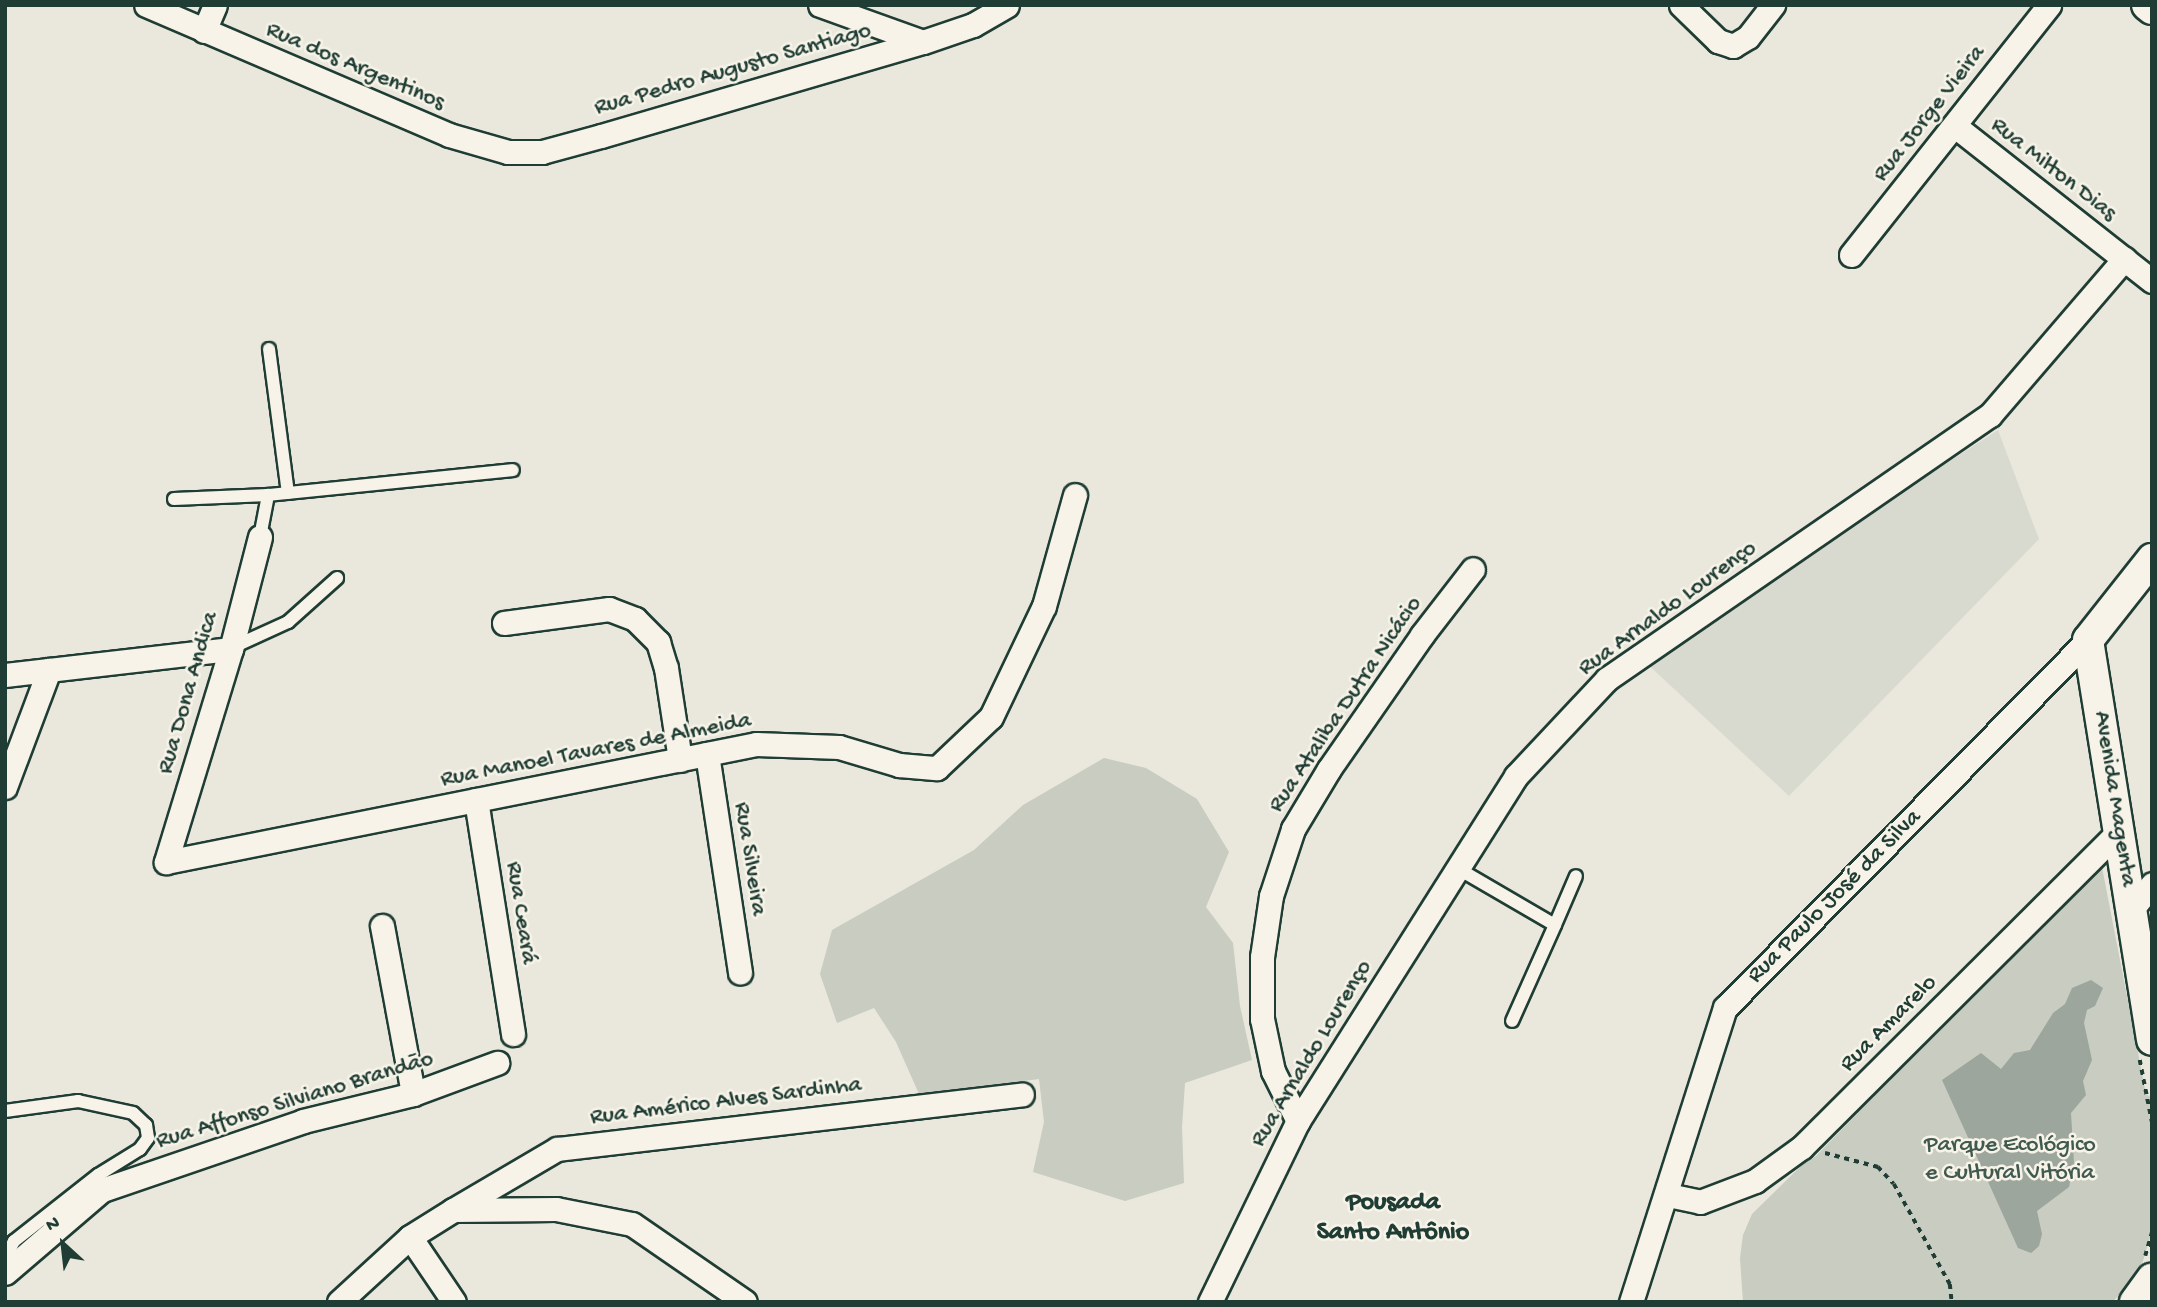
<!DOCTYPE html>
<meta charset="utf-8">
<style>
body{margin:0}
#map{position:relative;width:2157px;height:1307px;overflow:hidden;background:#eae8dd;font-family:"Gochi Hand",sans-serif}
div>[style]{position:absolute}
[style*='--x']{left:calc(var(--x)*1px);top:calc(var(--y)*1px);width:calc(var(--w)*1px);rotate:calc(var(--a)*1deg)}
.built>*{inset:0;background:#d9dacf}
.green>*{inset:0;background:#c8ccc1}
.water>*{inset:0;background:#9ca69c}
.path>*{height:3.5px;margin-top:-1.75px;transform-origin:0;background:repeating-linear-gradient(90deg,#1f3d34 0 5px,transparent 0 10px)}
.roads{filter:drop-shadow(2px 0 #1f3d34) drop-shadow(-2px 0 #1f3d34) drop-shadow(0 2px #1f3d34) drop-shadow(0 -2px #1f3d34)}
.service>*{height:12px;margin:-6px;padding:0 6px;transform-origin:6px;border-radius:6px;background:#f7f3e8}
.minor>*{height:23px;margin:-11.5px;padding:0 11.5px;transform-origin:11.5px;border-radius:11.5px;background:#f7f3e8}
.tertiary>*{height:30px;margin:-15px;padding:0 15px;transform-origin:15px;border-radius:15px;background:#f7f3e8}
span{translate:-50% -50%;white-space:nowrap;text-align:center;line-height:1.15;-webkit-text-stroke:5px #f7f3e8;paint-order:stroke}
.street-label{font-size:24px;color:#1f3d34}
.park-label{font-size:24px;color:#415a50}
.neighbourhood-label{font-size:26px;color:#1f3d34;font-weight:700}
.frame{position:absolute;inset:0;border:7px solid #1f3d34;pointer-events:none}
.north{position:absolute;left:28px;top:1209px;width:70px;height:70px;-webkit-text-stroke:5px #f7f3e8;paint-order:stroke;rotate:333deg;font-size:19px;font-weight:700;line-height:28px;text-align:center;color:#1f3d34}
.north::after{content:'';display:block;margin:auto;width:24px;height:32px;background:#1f3d34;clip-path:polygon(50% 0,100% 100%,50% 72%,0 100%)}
</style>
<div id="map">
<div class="built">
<i style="clip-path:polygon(1998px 430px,2039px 539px,1789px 796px,1643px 660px)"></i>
</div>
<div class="green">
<i style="clip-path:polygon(1104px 758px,1146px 768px,1197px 799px,1229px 852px,1206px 907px,1233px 943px,1240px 1006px,1252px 1060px,1185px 1083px,1182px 1127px,1184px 1183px,1125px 1201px,1033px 1172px,1044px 1122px,1039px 1079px,919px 1094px,896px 1042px,874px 1008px,837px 1023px,820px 974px,832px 930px,974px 850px,1023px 805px)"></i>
<i style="clip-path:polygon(2101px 862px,2146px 1094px,2152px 1098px,2152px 1231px,2143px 1261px,2117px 1297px,2113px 1302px,1743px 1302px,1740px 1258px,1743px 1235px,1752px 1214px,1803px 1164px,1816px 1156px)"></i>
</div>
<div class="water">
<i style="clip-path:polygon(2091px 980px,2103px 988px,2095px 1006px,2087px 1010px,2084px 1023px,2092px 1060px,2083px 1081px,2086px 1095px,2071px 1113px,2074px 1163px,2069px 1187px,2037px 1211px,2042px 1234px,2039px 1246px,2031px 1253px,2018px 1248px,1942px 1080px,1981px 1053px,2001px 1069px,2014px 1053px,2030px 1050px,2053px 1013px,2065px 1004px,2072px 988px)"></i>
</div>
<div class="path">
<i style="--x:2140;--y:1060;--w:63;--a:79"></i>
<i style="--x:1825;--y:1153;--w:55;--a:14.8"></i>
<i style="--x:1878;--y:1167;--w:23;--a:47"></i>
<i style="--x:1894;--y:1184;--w:115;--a:60.8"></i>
<i style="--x:1950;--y:1284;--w:18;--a:84"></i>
<i style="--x:2145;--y:1256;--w:26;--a:-74"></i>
</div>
<div class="roads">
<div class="service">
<i style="--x:269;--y:349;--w:145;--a:82.5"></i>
<i style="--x:174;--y:499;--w:94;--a:-2.4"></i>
<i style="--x:260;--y:537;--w:43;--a:-79.2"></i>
<i style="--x:268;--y:495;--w:246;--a:-5.8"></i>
<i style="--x:231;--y:648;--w:63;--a:-24.5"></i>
<i style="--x:288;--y:622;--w:66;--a:-41.9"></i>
<i style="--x:1457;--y:868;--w:113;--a:30.2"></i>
<i style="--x:1555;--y:925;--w:105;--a:114.1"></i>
<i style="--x:1555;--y:925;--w:53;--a:-66.8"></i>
<i style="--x:5;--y:1111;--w:74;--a:-7.8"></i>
<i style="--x:78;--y:1101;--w:56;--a:12.3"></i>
<i style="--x:133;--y:1113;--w:18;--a:43"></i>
<i style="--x:146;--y:1125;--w:13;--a:81"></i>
<i style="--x:148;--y:1138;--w:14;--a:126"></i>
<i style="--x:140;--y:1149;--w:49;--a:148.2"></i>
<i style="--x:98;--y:1175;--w:107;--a:141.8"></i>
<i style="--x:14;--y:1241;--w:20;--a:117"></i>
</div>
<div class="minor">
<i style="--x:146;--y:5;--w:330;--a:23.2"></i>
<i style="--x:449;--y:135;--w:61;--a:16.1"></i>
<i style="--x:508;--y:152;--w:34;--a:0"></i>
<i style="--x:542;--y:152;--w:61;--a:-15.2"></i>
<i style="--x:601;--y:136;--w:335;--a:-16.3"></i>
<i style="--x:923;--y:42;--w:53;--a:-18.8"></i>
<i style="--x:973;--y:25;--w:39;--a:-30"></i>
<i style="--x:820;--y:5;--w:109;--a:19.8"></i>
<i style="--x:1681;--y:5;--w:52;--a:44.2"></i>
<i style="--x:1718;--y:41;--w:16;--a:18"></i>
<i style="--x:1733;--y:46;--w:17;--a:-31"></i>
<i style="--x:1748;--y:37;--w:41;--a:-52"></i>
<i style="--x:204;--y:31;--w:28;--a:-67"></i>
<i style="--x:1955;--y:126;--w:251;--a:38.2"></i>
<i style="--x:1851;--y:255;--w:319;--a:-51.6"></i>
<i style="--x:260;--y:537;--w:116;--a:104.5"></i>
<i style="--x:231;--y:649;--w:223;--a:107"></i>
<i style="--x:166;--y:862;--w:602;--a:-11.31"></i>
<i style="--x:756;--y:744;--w:83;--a:2.1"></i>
<i style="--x:839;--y:747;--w:63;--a:16.7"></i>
<i style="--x:899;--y:765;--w:38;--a:5"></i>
<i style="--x:937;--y:768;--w:74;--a:-43.4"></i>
<i style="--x:991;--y:717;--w:123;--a:-64.5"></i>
<i style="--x:1044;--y:606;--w:115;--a:-74.4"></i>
<i style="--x:504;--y:623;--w:106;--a:-7.6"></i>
<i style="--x:609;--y:609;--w:28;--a:21"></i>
<i style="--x:635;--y:619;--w:33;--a:45"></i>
<i style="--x:658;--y:642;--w:27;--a:73"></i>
<i style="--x:666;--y:668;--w:93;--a:81.3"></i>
<i style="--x:5;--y:675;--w:227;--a:-6.6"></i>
<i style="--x:707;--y:754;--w:221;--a:81.4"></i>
<i style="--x:5;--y:787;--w:125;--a:-69.4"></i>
<i style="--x:476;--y:800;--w:237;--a:81"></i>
<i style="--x:2132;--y:909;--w:32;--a:-51"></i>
<i style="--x:382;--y:926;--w:171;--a:79.5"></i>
<i style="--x:1298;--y:1121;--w:56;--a:-116.6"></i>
<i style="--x:1273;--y:1071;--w:53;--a:-101.9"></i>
<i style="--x:1262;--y:1019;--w:62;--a:-90"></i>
<i style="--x:1262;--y:957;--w:62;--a:-81.6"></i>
<i style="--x:1271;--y:896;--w:71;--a:-71.8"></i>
<i style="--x:1293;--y:829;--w:70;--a:-59"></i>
<i style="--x:1329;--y:769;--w:163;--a:-55.2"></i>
<i style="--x:1422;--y:635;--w:83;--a:-52.3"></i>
<i style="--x:1668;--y:1195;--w:33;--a:12"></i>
<i style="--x:1700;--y:1202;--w:59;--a:-20.9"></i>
<i style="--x:1755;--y:1181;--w:58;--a:-35.9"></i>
<i style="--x:1802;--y:1147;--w:446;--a:-44.9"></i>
<i style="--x:453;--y:1210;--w:121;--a:-30.4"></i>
<i style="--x:557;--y:1149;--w:468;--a:-6.7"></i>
<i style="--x:410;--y:1237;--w:78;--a:55.9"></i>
<i style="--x:5;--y:1273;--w:128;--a:-40.6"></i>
<i style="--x:102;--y:1190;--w:213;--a:-18.9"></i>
<i style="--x:303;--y:1121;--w:113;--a:-13.8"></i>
<i style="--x:413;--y:1094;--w:90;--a:-20.3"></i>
<i style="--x:339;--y:1302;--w:96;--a:-42.5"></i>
<i style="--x:410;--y:1237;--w:51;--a:-32.1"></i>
<i style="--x:453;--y:1210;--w:103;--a:-0.6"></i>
<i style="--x:556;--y:1209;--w:77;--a:11.2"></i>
<i style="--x:632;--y:1224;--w:137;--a:34.6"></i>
<i style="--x:1210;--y:1302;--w:201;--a:-64.1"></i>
<i style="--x:1298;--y:1121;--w:408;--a:-57.7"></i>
<i style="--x:1516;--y:776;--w:133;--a:-46.8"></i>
<i style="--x:1607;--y:679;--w:465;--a:-34.6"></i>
<i style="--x:1990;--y:415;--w:206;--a:-49.3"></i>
<i style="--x:1631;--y:1302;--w:309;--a:-72.3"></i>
<i style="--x:1725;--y:1008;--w:517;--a:-45.39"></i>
</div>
<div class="tertiary">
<i style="--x:2147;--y:5;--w:6;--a:39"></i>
<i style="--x:2152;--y:559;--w:103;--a:128.3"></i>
<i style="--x:2088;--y:640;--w:405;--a:80.9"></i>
<i style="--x:2135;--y:1302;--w:29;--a:-54"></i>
</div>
</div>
<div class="street-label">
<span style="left:355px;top:67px;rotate:23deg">Rua dos Argentinos</span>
<span style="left:733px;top:70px;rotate:-16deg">Rua Pedro Augusto Santiago</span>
<span style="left:1930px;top:114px;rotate:-52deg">Rua Jorge Vieira</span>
<span style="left:2053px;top:170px;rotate:38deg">Rua Milton Dias</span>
<span style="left:1668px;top:609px;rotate:-36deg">Rua Arnaldo Lourenço</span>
<span style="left:189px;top:693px;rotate:-74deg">Rua Dona Andica</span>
<span style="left:1346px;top:705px;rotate:-56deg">Rua Ataliba Dutra Nicácio</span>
<span style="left:596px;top:751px;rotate:-11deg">Rua Manoel Tavares de Almeida</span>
<span style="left:2114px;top:799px;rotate:81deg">Avenida Magenta</span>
<span style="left:749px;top:859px;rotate:81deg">Rua Silveira</span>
<span style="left:1835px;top:897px;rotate:-45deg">Rua Paulo José da Silva</span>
<span style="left:520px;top:913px;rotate:81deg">Rua Ceará</span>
<span style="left:1889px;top:1024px;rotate:-45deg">Rua Amarelo</span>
<span style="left:1312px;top:1054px;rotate:-59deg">Rua Arnaldo Lourenço</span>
<span style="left:295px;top:1101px;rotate:-17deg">Rua Affonso Silviano Brandão</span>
<span style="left:726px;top:1102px;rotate:-7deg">Rua Américo Alves Sardinha</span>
</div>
<div class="park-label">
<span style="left:2010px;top:1160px">Parque Ecológico<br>e Cultural Vitória</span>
</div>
<div class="neighbourhood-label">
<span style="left:1393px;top:1219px">Pousada<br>Santo Antônio</span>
</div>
<div class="frame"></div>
<div class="north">N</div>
</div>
